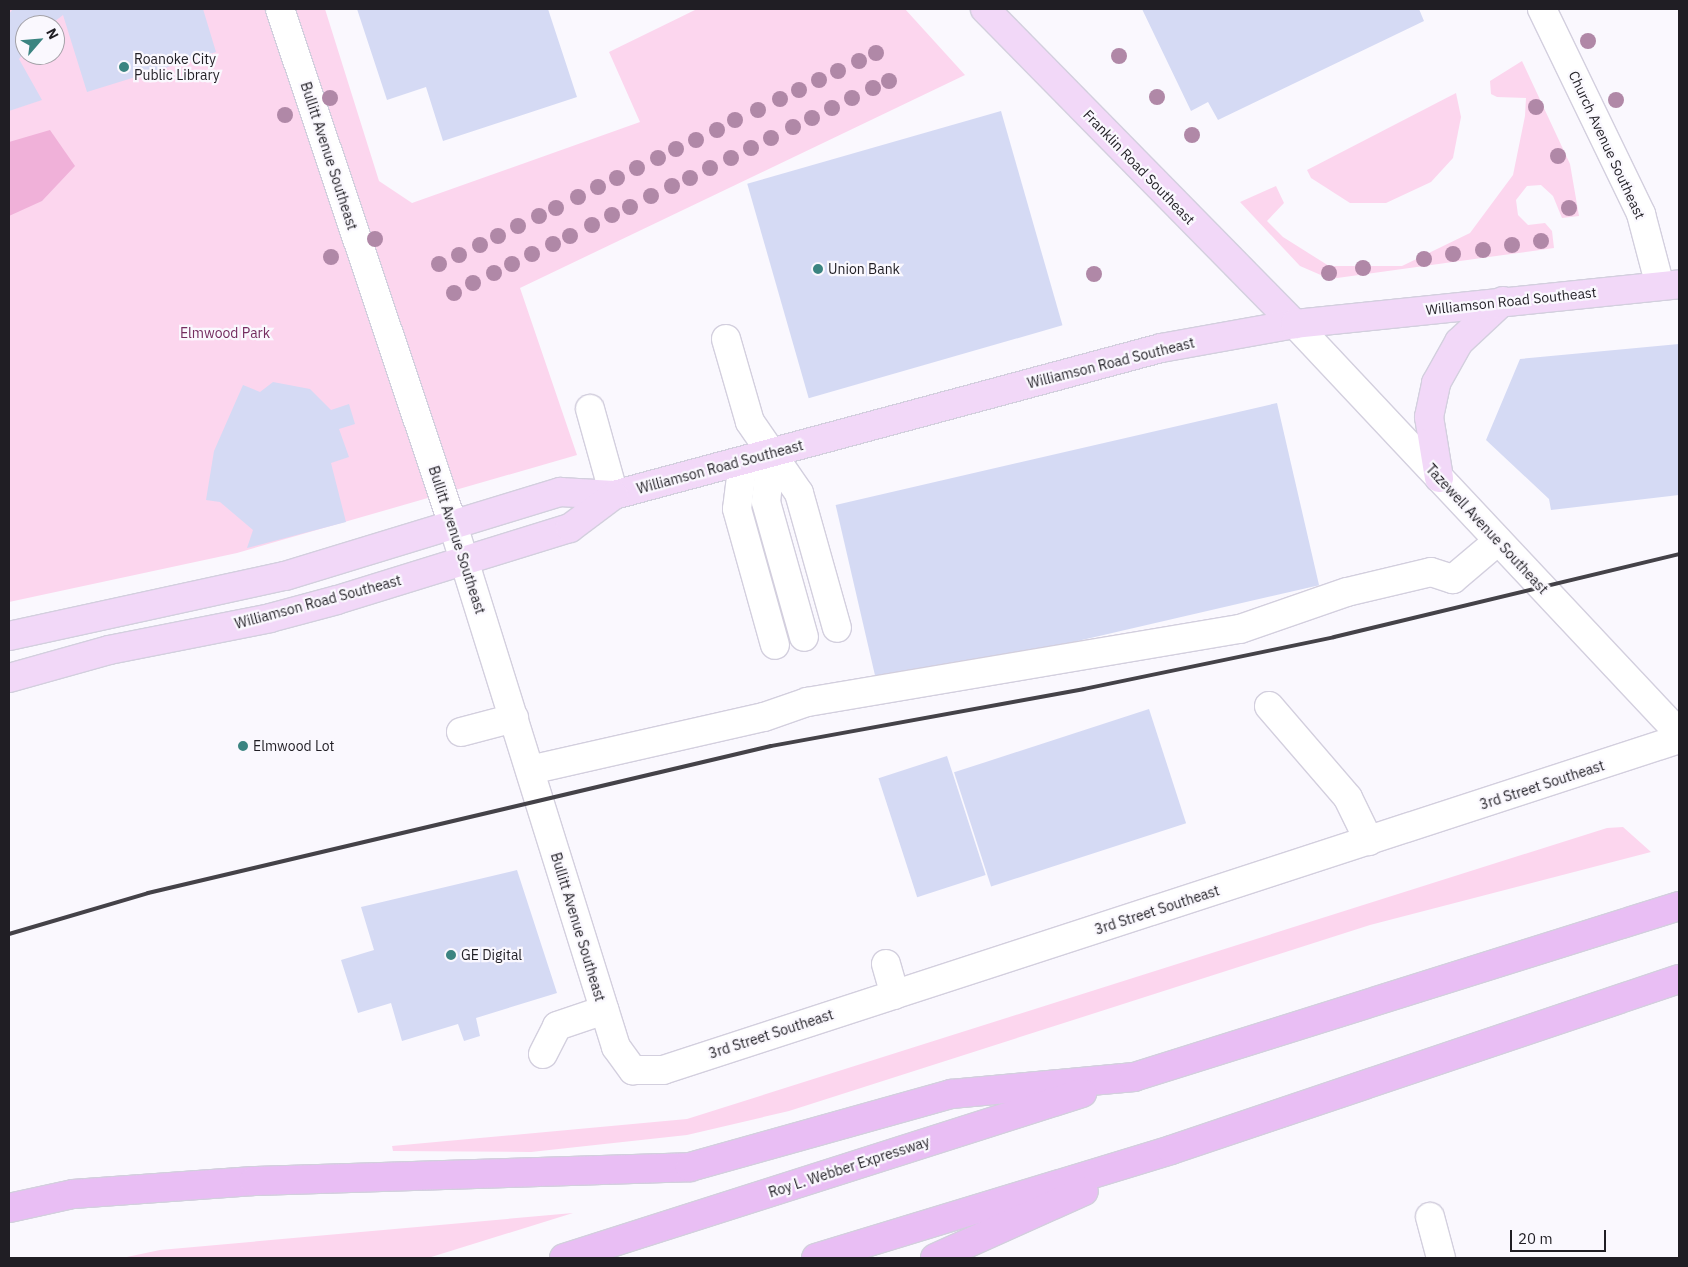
<!DOCTYPE html>
<style>
body{margin:0}
#map{position:relative;width:1688px;height:1267px;overflow:hidden;background:#faf8fe;font-family:"IBM Plex Sans",sans-serif}
div>[style]{position:absolute}
[style*='--x']{left:calc(var(--x)*1px);top:calc(var(--y)*1px);width:calc(var(--w)*1px);rotate:calc(var(--a)*1deg)}
.green>*{inset:0;background:#fcd6ee}
.forest>*{inset:0;background:#f0b1d9}
.building>*{inset:0;background:#d5daf4;transform-origin:0 0}
.roads{filter:drop-shadow(1px 0 #d3cfde) drop-shadow(-1px 0 #d3cfde) drop-shadow(0 1px #d3cfde) drop-shadow(0 -1px #d3cfde)}
.minor>*{height:28px;margin:-14px;padding:0 14px;transform-origin:14px;border-radius:14px;background:#fff}
.major>*{height:28px;margin:-14px;padding:0 14px;transform-origin:14px;border-radius:14px;background:#f2d8f8}
.highway>*{height:28px;margin:-14px;padding:0 14px;transform-origin:14px;border-radius:14px;background:#e9bef4}
.rail>*{height:4px;margin:-2px;padding:0 2px;transform-origin:2px;border-radius:2px;background:#444248}
.trees>*{width:16px;height:16px;margin:-8px;border-radius:50%;background:#b088a7}
.dots>*{width:14px;height:14px;translate:-50% -50%;box-sizing:border-box;border:2px solid #faf8fe;border-radius:50%}
span{translate:-50% -50%;white-space:nowrap;text-align:center;line-height:1.15;-webkit-text-stroke:4.5px #faf8fe;paint-order:stroke}
.poi-label{font-size:14px;color:#201e24}
.left{translate:0 -50%;text-align:left}
.street-label{font-size:14px;color:#201e24}
.park-label{font-size:14px;color:#742c5f}
.frame{position:absolute;inset:0;border:10px solid #201e24;pointer-events:none}
.north{position:absolute;left:15px;top:15px;width:50px;height:50px;box-sizing:border-box;background:#faf8fe;border:1px solid #a3a1a7;border-radius:50%;rotate:63deg;font-size:14px;font-weight:700;line-height:20px;text-align:center;color:#201e24}
.north::after{content:'';display:block;margin:auto;width:18px;height:22px;background:#3b8481;clip-path:polygon(50% 0,100% 100%,50% 72%,0 100%)}
.scale{position:absolute;left:1510px;top:1230px;width:96px;height:22px;box-sizing:border-box;border:2px solid #201e24;border-top:0;padding-left:6px;font-size:15px;line-height:18px;white-space:nowrap;color:#201e24;-webkit-text-stroke:4px #faf8fe;paint-order:stroke}
</style>
<div id="map">
<div class="green">
<i style="clip-path:polygon(evenodd,9px 9px,325px 9px,379px 181px,412px 203px,640px 122px,609px 52px,697px 9px,905px 9px,965px 75px,520px 288px,577px 455px,237px 553px,9px 602px,9px 9px,25px 25px,55px 25px,55px 55px,25px 55px,25px 25px)"></i>
<i style="clip-path:polygon(1522px 61px,1570px 164px,1579px 216px,1562px 218px,1553px 196px,1541px 185px,1527px 186px,1516px 200px,1518px 215px,1528px 225px,1545px 223px,1552px 231px,1554px 248px,1330px 279px,1300px 266px,1240px 202px,1276px 186px,1284px 203px,1267px 221px,1283px 237px,1329px 266px,1402px 266px,1470px 233px,1513px 175px,1525px 116px,1526px 98px,1497px 97px,1491px 94px,1490px 81px)"></i>
<i style="clip-path:polygon(1456px 93px,1461px 117px,1453px 158px,1431px 182px,1386px 203px,1350px 203px,1311px 178px,1307px 170px)"></i>
<i style="clip-path:polygon(1623px 827px,1651px 852px,1370px 925px,789px 1111px,687px 1135px,531px 1152px,393px 1151px,392px 1146px,687px 1119px,1607px 828px)"></i>
<i style="clip-path:polygon(573px 1213px,428px 1258px,122px 1258px,160px 1250px)"></i>
</div>
<div class="forest">
<i style="clip-path:polygon(50px 130px,75px 166px,42px 201px,9px 216px,9px 142px)"></i>
</div>
<div class="building">
<i style="clip-path:polygon(13px 9px,203px 9px,216px 52px,87px 92px,63px 15px,50px 25px,25px 25px,25px 52px,19px 59px,42px 100px,9px 111px,9px 14px)"></i>
<i style="clip-path:polygon(357px 9px,548px 9px,577px 97px,443px 141px,426px 87px,387px 100px)"></i>
<i style="clip-path:polygon(1142px 9px,1419px 9px,1424px 21px,1218px 120px,1208px 102px,1191px 111px)"></i>
<i style="left:1001px;top:111px;width:223px;height:264px;rotate:74deg"></i>
<i style="clip-path:polygon(1679px 344px,1679px 495px,1551px 510px,1549px 499px,1486px 440px,1520px 359px)"></i>
<i style="clip-path:polygon(273px 382px,310px 389px,331px 410px,349px 404px,355px 424px,339px 429px,349px 457px,331px 463px,346px 522px,247px 548px,253px 530px,220px 502px,206px 500px,214px 451px,243px 385px,260px 392px)"></i>
<i style="left:1277px;top:403px;width:187px;height:453px;rotate:77deg"></i>
<i style="left:1149px;top:709px;width:120px;height:205px;rotate:72deg"></i>
<i style="left:947px;top:756px;width:125px;height:72px;rotate:72deg"></i>
<i style="clip-path:polygon(517px 870px,557px 993px,476px 1018px,480px 1036px,464px 1041px,458px 1024px,402px 1041px,391px 1003px,358px 1013px,341px 960px,374px 950px,361px 907px)"></i>
</div>
<div class="roads">
<div class="minor">
<i style="--x:280;--y:9;--w:544;--a:71.47"></i>
<i style="--x:453;--y:525;--w:547;--a:72.66"></i>
<i style="--x:616;--y:1047;--w:29;--a:54"></i>
<i style="--x:633;--y:1070;--w:30;--a:0"></i>
<i style="--x:663;--y:1070;--w:1069;--a:-18.04"></i>
<i style="--x:1542;--y:9;--w:228;--a:64.2"></i>
<i style="--x:1641;--y:214;--w:74;--a:75.2"></i>
<i style="--x:1295;--y:324;--w:561;--a:46.81"></i>
<i style="--x:726;--y:339;--w:86;--a:73.9"></i>
<i style="--x:750;--y:422;--w:86;--a:55.4"></i>
<i style="--x:799;--y:493;--w:140;--a:74.3"></i>
<i style="--x:590;--y:409;--w:89;--a:74.4"></i>
<i style="--x:771;--y:453;--w:49;--a:95.8"></i>
<i style="--x:766;--y:502;--w:140;--a:74.3"></i>
<i style="--x:743;--y:461;--w:48;--a:97.1"></i>
<i style="--x:737;--y:509;--w:141;--a:74.4"></i>
<i style="--x:1269;--y:706;--w:121;--a:49.3"></i>
<i style="--x:1348;--y:798;--w:48;--a:64"></i>
<i style="--x:461;--y:732;--w:55;--a:-14.8"></i>
<i style="--x:530;--y:770;--w:240;--a:-12.8"></i>
<i style="--x:764;--y:717;--w:46;--a:-19.2"></i>
<i style="--x:807;--y:702;--w:439;--a:-9.6"></i>
<i style="--x:1240;--y:629;--w:113;--a:-19.1"></i>
<i style="--x:1347;--y:592;--w:86;--a:-13.4"></i>
<i style="--x:1431;--y:572;--w:23;--a:18"></i>
<i style="--x:1453;--y:579;--w:59;--a:-40.2"></i>
<i style="--x:886;--y:964;--w:32;--a:74"></i>
<i style="--x:543;--y:1054;--w:31;--a:-63"></i>
<i style="--x:557;--y:1026;--w:50;--a:-18.8"></i>
<i style="--x:1430;--y:1217;--w:42;--a:75"></i>
</div>
<div class="major">
<i style="--x:985;--y:9;--w:442;--a:45.5"></i>
<i style="--x:1439;--y:478;--w:62;--a:-99.3"></i>
<i style="--x:1429;--y:417;--w:35;--a:-78"></i>
<i style="--x:1436;--y:383;--w:47;--a:-60.7"></i>
<i style="--x:1459;--y:342;--w:60;--a:-43"></i>
<i style="--x:9;--y:636;--w:282;--a:-12.3"></i>
<i style="--x:285;--y:576;--w:288;--a:-17"></i>
<i style="--x:560;--y:492;--w:54;--a:3.2"></i>
<i style="--x:614;--y:495;--w:566;--a:-15.04"></i>
<i style="--x:1161;--y:348;--w:136;--a:-10.2"></i>
<i style="--x:1295;--y:324;--w:386;--a:-5.9"></i>
<i style="--x:9;--y:678;--w:104;--a:-15.6"></i>
<i style="--x:109;--y:650;--w:164;--a:-11.2"></i>
<i style="--x:270;--y:618;--w:69;--a:-15"></i>
<i style="--x:337;--y:600;--w:244;--a:-17.2"></i>
<i style="--x:570;--y:528;--w:55;--a:-36.9"></i>
</div>
<div class="highway">
<i style="--x:9;--y:1208;--w:66;--a:-12.3"></i>
<i style="--x:73;--y:1194;--w:181;--a:-4.1"></i>
<i style="--x:254;--y:1181;--w:436;--a:-1.8"></i>
<i style="--x:690;--y:1167;--w:271;--a:-15.6"></i>
<i style="--x:951;--y:1094;--w:184;--a:-5.3"></i>
<i style="--x:1134;--y:1077;--w:571;--a:-17.42"></i>
<i style="--x:564;--y:1258;--w:544;--a:-17.67"></i>
<i style="--x:816;--y:1258;--w:371;--a:-16.9"></i>
<i style="--x:1171;--y:1150;--w:536;--a:-18.6"></i>
<i style="--x:935;--y:1258;--w:163;--a:-24.2"></i>
</div>
</div>
<div class="rail">
<i style="--x:9;--y:934;--w:145;--a:-16.4"></i>
<i style="--x:148;--y:893;--w:640;--a:-13.28"></i>
<i style="--x:771;--y:746;--w:318;--a:-10.3"></i>
<i style="--x:1084;--y:689;--w:255;--a:-11.7"></i>
<i style="--x:1334;--y:637;--w:355;--a:-13.5"></i>
</div>
<div class="trees">
<i style="left:1588px;top:41px"></i>
<i style="left:876px;top:53px"></i>
<i style="left:1119px;top:56px"></i>
<i style="left:859px;top:61px"></i>
<i style="left:838px;top:71px"></i>
<i style="left:819px;top:80px"></i>
<i style="left:889px;top:81px"></i>
<i style="left:873px;top:88px"></i>
<i style="left:799px;top:90px"></i>
<i style="left:1157px;top:97px"></i>
<i style="left:330px;top:98px"></i>
<i style="left:852px;top:98px"></i>
<i style="left:780px;top:99px"></i>
<i style="left:1616px;top:100px"></i>
<i style="left:1536px;top:107px"></i>
<i style="left:832px;top:108px"></i>
<i style="left:758px;top:110px"></i>
<i style="left:285px;top:115px"></i>
<i style="left:812px;top:118px"></i>
<i style="left:735px;top:120px"></i>
<i style="left:793px;top:127px"></i>
<i style="left:717px;top:130px"></i>
<i style="left:1192px;top:135px"></i>
<i style="left:771px;top:138px"></i>
<i style="left:696px;top:140px"></i>
<i style="left:751px;top:148px"></i>
<i style="left:676px;top:149px"></i>
<i style="left:1558px;top:156px"></i>
<i style="left:658px;top:158px"></i>
<i style="left:731px;top:158px"></i>
<i style="left:637px;top:168px"></i>
<i style="left:710px;top:168px"></i>
<i style="left:617px;top:178px"></i>
<i style="left:690px;top:178px"></i>
<i style="left:672px;top:186px"></i>
<i style="left:598px;top:187px"></i>
<i style="left:651px;top:196px"></i>
<i style="left:578px;top:197px"></i>
<i style="left:630px;top:207px"></i>
<i style="left:556px;top:208px"></i>
<i style="left:1569px;top:208px"></i>
<i style="left:612px;top:215px"></i>
<i style="left:539px;top:216px"></i>
<i style="left:592px;top:225px"></i>
<i style="left:518px;top:226px"></i>
<i style="left:498px;top:236px"></i>
<i style="left:570px;top:236px"></i>
<i style="left:375px;top:239px"></i>
<i style="left:1541px;top:241px"></i>
<i style="left:553px;top:244px"></i>
<i style="left:480px;top:245px"></i>
<i style="left:1512px;top:245px"></i>
<i style="left:1483px;top:250px"></i>
<i style="left:532px;top:254px"></i>
<i style="left:1453px;top:254px"></i>
<i style="left:459px;top:255px"></i>
<i style="left:331px;top:257px"></i>
<i style="left:1424px;top:259px"></i>
<i style="left:439px;top:264px"></i>
<i style="left:512px;top:264px"></i>
<i style="left:1363px;top:268px"></i>
<i style="left:494px;top:273px"></i>
<i style="left:1329px;top:273px"></i>
<i style="left:1094px;top:274px"></i>
<i style="left:473px;top:283px"></i>
<i style="left:454px;top:293px"></i>
</div>
<div class="dots">
<i style="left:124px;top:67px;background:#3b8481"></i>
<i style="left:818px;top:269px;background:#3b8481"></i>
<i style="left:243px;top:746px;background:#3b8481"></i>
<i style="left:451px;top:955px;background:#3b8481"></i>
</div>
<div class="poi-label">
<span class="left" style="left:134px;top:67px">Roanoke City<br>Public Library</span>
<span class="left" style="left:828px;top:269px">Union Bank</span>
<span class="left" style="left:253px;top:746px">Elmwood Lot</span>
<span class="left" style="left:461px;top:955px">GE Digital</span>
</div>
<div class="street-label">
<span style="left:1607px;top:145px;rotate:65deg">Church Avenue Southeast</span>
<span style="left:329px;top:156px;rotate:72deg">Bullitt Avenue Southeast</span>
<span style="left:1139px;top:167px;rotate:46deg">Franklin Road Southeast</span>
<span style="left:1511px;top:301px;rotate:-6deg">Williamson Road Southeast</span>
<span style="left:1111px;top:363px;rotate:-14deg">Williamson Road Southeast</span>
<span style="left:720px;top:467px;rotate:-15deg">Williamson Road Southeast</span>
<span style="left:1487px;top:529px;rotate:47deg">Tazewell Avenue Southeast</span>
<span style="left:457px;top:540px;rotate:72deg">Bullitt Avenue Southeast</span>
<span style="left:318px;top:602px;rotate:-15deg">Williamson Road Southeast</span>
<span style="left:1542px;top:785px;rotate:-18deg">3rd Street Southeast</span>
<span style="left:1157px;top:910px;rotate:-18deg">3rd Street Southeast</span>
<span style="left:578px;top:927px;rotate:73deg">Bullitt Avenue Southeast</span>
<span style="left:771px;top:1034px;rotate:-18deg">3rd Street Southeast</span>
<span style="left:849px;top:1167px;rotate:-18deg">Roy L. Webber Expressway</span>
</div>
<div class="park-label">
<span style="left:225px;top:333px">Elmwood Park</span>
</div>
<div class="frame"></div>
<div class="north">N</div>
<div class="scale">20 m</div>
</div>
